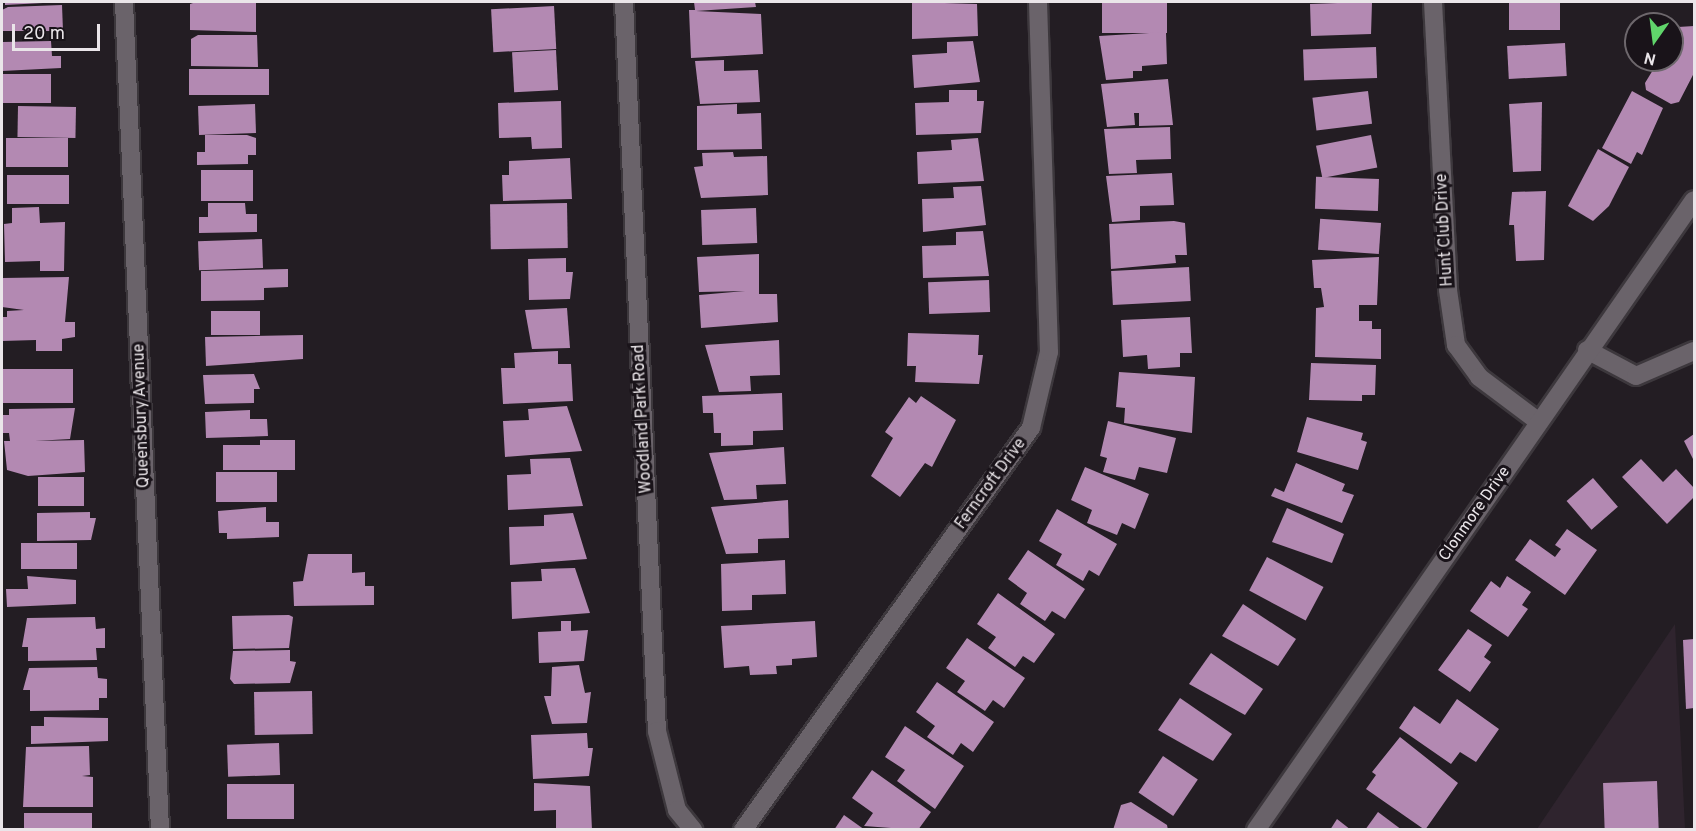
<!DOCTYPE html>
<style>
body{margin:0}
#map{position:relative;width:1696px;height:831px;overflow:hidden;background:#231d23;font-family:Overpass,sans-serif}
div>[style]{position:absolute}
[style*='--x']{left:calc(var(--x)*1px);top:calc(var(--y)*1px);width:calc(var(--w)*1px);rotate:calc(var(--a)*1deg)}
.built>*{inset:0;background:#2f242e}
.building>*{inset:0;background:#b389b2;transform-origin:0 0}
.roads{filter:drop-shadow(2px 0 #3d383d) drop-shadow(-2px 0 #3d383d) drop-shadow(0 2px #3d383d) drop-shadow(0 -2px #3d383d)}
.street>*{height:18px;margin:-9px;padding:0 9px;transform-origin:9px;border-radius:9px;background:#6a636a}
span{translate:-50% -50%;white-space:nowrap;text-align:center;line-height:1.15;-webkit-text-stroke:6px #191319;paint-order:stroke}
.street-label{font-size:16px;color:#eae5e9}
.frame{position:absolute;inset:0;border:3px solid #eae5e9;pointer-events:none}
.north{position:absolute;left:1624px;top:12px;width:60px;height:60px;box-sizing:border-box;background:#191319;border:2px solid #6d676c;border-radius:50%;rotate:194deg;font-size:16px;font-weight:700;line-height:24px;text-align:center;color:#eae5e9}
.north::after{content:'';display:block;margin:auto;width:21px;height:27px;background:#60d56b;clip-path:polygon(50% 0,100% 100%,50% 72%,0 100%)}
.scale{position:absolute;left:12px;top:24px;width:88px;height:27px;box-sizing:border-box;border:3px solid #eae5e9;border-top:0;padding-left:8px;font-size:18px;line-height:21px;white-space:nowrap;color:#eae5e9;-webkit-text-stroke:4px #191319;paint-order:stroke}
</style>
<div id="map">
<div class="built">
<i style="clip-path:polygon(1675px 624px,1685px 829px,1537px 829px)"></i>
</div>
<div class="building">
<i style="clip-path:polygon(5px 2px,43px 2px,43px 3px,5px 5px)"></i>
<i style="clip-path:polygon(196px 2px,256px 2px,256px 32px,190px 30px,190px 4px)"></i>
<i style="clip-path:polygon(694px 2px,755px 2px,756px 7px,696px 11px,761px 14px,763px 54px,691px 58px,689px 10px,695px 10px)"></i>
<i style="clip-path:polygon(912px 2px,977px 4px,978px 36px,912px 39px)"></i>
<i style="left:1102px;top:2px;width:65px;height:31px"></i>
<i style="clip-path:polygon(1365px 2px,1372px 2px,1371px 34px,1311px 36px,1310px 4px)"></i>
<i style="left:1509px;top:2px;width:51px;height:28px"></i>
<i style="clip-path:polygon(62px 5px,63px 31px,2px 31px,2px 10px,8px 7px)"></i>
<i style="left:554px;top:6px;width:43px;height:63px;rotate:87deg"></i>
<i style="clip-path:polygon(1694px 26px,1694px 73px,1679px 102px,1671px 104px,1646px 90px,1645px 83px,1659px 60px,1672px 60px,1672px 35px,1678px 27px)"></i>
<i style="clip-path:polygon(1166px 32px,1167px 64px,1142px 66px,1142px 71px,1133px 71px,1133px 78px,1106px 80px,1099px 36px)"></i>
<i style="clip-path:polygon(198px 35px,257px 35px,258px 67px,191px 66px,191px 39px)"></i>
<i style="clip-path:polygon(51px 41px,52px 56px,61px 56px,61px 68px,2px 71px,2px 42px)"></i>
<i style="clip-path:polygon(973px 41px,980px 82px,914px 88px,912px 55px,947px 53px,947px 42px)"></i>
<i style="left:1565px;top:43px;width:33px;height:58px;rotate:87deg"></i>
<i style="left:1376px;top:47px;width:31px;height:73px;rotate:88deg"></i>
<i style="left:556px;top:50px;width:40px;height:44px;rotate:87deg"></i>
<i style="clip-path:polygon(724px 60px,724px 71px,758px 70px,760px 102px,700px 104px,695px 61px)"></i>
<i style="left:269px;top:69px;width:26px;height:80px;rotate:90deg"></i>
<i style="left:51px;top:74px;width:29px;height:49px;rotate:90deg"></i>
<i style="clip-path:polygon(1168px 79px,1173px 125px,1139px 126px,1139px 113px,1134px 113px,1135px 125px,1107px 127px,1101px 84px)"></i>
<i style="clip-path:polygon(949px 90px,977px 90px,977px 101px,984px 101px,981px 133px,916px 135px,915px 103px,949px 102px)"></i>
<i style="left:1368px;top:91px;width:33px;height:56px;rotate:83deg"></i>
<i style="clip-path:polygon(1632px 91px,1663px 108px,1642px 155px,1637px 152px,1631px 164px,1602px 148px)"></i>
<i style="clip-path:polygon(561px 101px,562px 148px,532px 149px,531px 137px,499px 138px,498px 103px)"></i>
<i style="clip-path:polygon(1542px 102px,1541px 171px,1513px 172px,1509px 104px)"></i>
<i style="left:255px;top:104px;width:29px;height:57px;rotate:88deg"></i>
<i style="clip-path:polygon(737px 104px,737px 114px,761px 113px,762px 149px,697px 150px,697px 106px)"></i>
<i style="left:18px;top:106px;width:58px;height:31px;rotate:1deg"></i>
<i style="clip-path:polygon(1170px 127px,1171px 159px,1136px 160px,1137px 173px,1109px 174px,1104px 129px)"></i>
<i style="clip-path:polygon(205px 135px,247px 135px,256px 138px,256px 155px,248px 155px,248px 164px,197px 165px,197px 152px,205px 152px)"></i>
<i style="left:1371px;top:135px;width:33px;height:56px;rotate:79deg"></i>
<i style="left:68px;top:138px;width:29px;height:62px;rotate:90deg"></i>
<i style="clip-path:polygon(978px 138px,984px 181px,918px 184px,917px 152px,952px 150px,951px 140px)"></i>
<i style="clip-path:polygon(1598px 149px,1629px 167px,1609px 206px,1593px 221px,1568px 206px)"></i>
<i style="clip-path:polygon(733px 152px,734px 157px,767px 156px,768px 195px,701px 198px,694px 167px,703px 166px,702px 153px)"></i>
<i style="clip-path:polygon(570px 158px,572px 199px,503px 201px,502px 175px,509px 175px,509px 161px)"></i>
<i style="left:253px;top:170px;width:31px;height:52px;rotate:90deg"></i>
<i style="clip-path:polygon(1172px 173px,1174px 205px,1140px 206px,1140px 220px,1112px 222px,1106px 176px)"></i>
<i style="left:69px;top:175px;width:29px;height:62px;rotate:90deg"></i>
<i style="left:1379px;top:179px;width:32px;height:63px;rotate:92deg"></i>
<i style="clip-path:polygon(981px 186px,986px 225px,923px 232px,922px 199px,954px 198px,953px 187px)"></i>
<i style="clip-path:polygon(1546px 191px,1544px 260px,1516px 261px,1514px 225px,1509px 225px,1512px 192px)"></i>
<i style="clip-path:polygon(208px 203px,245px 203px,246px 214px,257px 214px,257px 232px,199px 233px,199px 217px,208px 217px)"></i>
<i style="left:567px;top:203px;width:45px;height:77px;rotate:89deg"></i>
<i style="clip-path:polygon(39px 207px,40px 223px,65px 222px,64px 271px,40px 271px,40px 261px,5px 262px,4px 224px,12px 223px,12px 208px)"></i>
<i style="left:756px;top:208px;width:35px;height:55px;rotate:88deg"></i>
<i style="clip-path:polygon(1174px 221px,1185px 223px,1187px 255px,1175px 255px,1176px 263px,1111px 269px,1109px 224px)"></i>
<i style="left:1381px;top:223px;width:31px;height:61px;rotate:94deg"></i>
<i style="clip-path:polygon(983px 231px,989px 276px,923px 278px,922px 246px,956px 245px,956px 232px)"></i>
<i style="left:262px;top:239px;width:29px;height:64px;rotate:88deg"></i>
<i style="clip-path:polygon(759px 254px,759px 294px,777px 294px,778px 322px,701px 328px,699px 295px,745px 291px,699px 292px,697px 257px)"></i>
<i style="clip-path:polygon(1379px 257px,1377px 305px,1359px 305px,1359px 321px,1372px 321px,1372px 329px,1381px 329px,1381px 359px,1315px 357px,1316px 308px,1324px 307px,1321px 288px,1314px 288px,1312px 260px)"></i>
<i style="clip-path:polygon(566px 258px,566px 272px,573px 272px,570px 299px,529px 300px,528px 259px)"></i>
<i style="left:1189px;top:267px;width:34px;height:78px;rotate:87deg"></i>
<i style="clip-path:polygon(288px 269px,288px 287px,264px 288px,264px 300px,201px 301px,201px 271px)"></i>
<i style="clip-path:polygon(69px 277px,65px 322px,75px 322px,75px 337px,62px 339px,62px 351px,36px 351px,36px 340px,2px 341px,2px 317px,7px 317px,7px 311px,24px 310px,2px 307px,2px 278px)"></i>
<i style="left:989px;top:280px;width:32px;height:61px;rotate:88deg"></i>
<i style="clip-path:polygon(567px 308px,570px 348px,532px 349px,525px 310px)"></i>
<i style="left:211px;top:311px;width:49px;height:24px"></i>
<i style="clip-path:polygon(1190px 317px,1192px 353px,1180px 353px,1180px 367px,1148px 369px,1147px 355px,1123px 357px,1121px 320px)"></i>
<i style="clip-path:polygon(908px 333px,979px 335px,978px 355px,983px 355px,979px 384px,915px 382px,916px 366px,907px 366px)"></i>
<i style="clip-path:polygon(303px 335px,303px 359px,206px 366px,205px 337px)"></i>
<i style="clip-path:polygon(779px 340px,780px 375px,750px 376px,751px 391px,719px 392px,705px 345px)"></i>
<i style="clip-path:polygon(558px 351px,558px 364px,571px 364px,573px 401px,503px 404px,501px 368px,515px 368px,514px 353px)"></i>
<i style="clip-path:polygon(1311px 363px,1376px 365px,1375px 395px,1362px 395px,1362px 401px,1309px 400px)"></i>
<i style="left:73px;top:369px;width:34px;height:70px;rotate:90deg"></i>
<i style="clip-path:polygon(1119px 372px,1195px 377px,1192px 433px,1124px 423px,1125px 408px,1116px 407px)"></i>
<i style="clip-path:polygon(254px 374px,260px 389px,254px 389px,254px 403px,205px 404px,203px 375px)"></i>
<i style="clip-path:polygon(782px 393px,783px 430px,753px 431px,753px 445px,721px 446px,721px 433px,714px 433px,713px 413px,703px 413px,702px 396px)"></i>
<i style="clip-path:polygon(921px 396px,956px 420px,932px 467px,925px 463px,900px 497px,871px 476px,893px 438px,885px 432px,909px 397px,916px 403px)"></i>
<i style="clip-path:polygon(567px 406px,582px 451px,505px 457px,503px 421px,529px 420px,528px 409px)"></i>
<i style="clip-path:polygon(75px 408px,70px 439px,35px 441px,84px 440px,85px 472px,28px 476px,7px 470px,4px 441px,10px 441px,9px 433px,2px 433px,2px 415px,9px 415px,9px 409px)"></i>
<i style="clip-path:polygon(250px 410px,250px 419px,267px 419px,268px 436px,206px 438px,205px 412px)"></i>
<i style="clip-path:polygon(1307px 417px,1363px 433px,1361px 440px,1367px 442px,1358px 470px,1297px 452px)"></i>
<i style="clip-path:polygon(1108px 421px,1176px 438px,1167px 473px,1139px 467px,1135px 480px,1103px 472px,1107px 458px,1100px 456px)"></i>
<i style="clip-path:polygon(1694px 434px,1694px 461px,1684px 441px)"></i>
<i style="clip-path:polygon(260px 440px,295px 440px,295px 470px,223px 470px,223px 445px,260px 445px)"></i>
<i style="clip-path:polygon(784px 447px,786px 484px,756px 485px,757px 499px,724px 500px,709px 453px)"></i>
<i style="clip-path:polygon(570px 458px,583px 506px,508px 510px,507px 475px,531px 474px,530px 459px)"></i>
<i style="clip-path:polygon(1641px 459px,1663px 482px,1676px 469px,1694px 488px,1694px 497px,1667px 524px,1622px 477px)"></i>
<i style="clip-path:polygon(1296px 463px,1345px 484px,1342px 491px,1354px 495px,1342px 523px,1271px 496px,1275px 488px,1284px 492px)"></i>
<i style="clip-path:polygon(1085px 467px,1149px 494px,1135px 529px,1122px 523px,1117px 535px,1087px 523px,1092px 510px,1071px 500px)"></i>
<i style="left:216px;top:472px;width:61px;height:30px"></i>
<i style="left:38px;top:477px;width:46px;height:29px"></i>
<i style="left:1593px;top:478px;width:38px;height:35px;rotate:49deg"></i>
<i style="clip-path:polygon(788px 500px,789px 538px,758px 539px,758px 553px,726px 554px,711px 507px)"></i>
<i style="clip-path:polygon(266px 507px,266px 522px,279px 522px,279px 537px,227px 539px,227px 533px,219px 533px,218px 511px)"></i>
<i style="clip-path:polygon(1287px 508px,1344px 534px,1332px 563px,1272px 542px)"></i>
<i style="clip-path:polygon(1057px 509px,1117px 544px,1099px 576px,1089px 570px,1083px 581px,1056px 565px,1062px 554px,1039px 541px)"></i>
<i style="clip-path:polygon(90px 512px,90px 518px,96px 518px,91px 540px,37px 541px,37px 513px)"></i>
<i style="clip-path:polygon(573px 513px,587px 559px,510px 565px,509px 527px,544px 526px,544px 515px)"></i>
<i style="clip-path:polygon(1567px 529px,1597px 550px,1565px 595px,1515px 560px,1530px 539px,1555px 557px,1561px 549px,1555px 545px)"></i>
<i style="left:21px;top:543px;width:56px;height:26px"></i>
<i style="clip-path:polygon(1028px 550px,1085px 589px,1065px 619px,1052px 611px,1045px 621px,1020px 604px,1027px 593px,1008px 579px)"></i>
<i style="clip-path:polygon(308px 554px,352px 554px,352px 573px,365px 572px,365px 586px,374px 586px,374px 605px,294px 606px,293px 582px,303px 581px)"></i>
<i style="left:1267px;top:557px;width:64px;height:38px;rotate:28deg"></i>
<i style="clip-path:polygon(785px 560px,786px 594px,752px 595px,752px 610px,722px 611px,721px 564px)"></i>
<i style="clip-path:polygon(575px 568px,590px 613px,512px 619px,511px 582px,542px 581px,541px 569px)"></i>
<i style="clip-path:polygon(27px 576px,76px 580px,76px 604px,7px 607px,6px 589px,28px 589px)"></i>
<i style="clip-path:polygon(1507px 576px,1531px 592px,1522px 605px,1528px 609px,1508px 637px,1470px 611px,1491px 581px,1500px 588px)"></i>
<i style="clip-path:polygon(998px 593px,1055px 634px,1034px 663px,1023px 656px,1015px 667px,988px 648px,996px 637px,977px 624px)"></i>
<i style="clip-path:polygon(1243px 604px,1296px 639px,1278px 666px,1222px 636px)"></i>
<i style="clip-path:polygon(289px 615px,293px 617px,289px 648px,233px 649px,232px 616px)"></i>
<i style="clip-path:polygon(95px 617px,96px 629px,105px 628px,105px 648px,96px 648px,97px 660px,28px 661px,28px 647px,22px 647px,27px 618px)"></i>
<i style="clip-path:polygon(561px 621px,571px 621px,571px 631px,588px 630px,584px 661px,539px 663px,538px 632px,561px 631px)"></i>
<i style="clip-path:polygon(815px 621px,817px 657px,792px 659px,792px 665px,776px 666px,777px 674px,750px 675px,749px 666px,724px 668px,721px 626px)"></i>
<i style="clip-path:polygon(1468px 629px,1492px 645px,1484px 657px,1491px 662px,1470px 692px,1438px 670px)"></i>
<i style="clip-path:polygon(967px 638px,1025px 678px,1004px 708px,993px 700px,985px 711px,957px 692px,965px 681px,946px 668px)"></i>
<i style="clip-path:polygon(1694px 639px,1694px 708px,1686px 709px,1683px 640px)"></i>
<i style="clip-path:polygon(290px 650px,290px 661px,296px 662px,290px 683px,234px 684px,230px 679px,233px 651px)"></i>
<i style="clip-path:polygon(1211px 653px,1263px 689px,1245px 715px,1189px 684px)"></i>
<i style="clip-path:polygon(579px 665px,585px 693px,591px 692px,587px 723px,552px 724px,544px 696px,551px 696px,552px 667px)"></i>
<i style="clip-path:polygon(97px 667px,98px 678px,107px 679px,107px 698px,99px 698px,99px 710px,30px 711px,30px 690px,23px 690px,29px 668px)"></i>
<i style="clip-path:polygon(937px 682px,994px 722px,973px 752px,961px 743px,953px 755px,927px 737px,935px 726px,916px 712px)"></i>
<i style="left:312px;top:691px;width:43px;height:58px;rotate:89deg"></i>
<i style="clip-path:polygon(1180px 698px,1232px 734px,1213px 761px,1158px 730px)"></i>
<i style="clip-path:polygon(1457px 699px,1499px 729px,1476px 762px,1460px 752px,1451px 764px,1399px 728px,1414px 706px,1440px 724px)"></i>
<i style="clip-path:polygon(44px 717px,108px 718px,108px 741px,31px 744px,31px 726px,44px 726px)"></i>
<i style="clip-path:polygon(905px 726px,964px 766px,935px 809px,897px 781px,905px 770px,885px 757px)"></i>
<i style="clip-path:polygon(587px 733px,588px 748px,593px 748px,589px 776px,533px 779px,531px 735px)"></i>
<i style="clip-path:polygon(1400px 737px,1458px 783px,1425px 830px,1366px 789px,1376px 775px,1372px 772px)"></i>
<i style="left:279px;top:743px;width:32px;height:52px;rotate:88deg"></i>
<i style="clip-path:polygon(89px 746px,90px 775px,82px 776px,93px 777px,93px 807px,23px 807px,26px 747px)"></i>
<i style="left:1163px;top:756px;width:42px;height:44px;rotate:34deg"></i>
<i style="clip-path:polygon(872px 770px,931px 812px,918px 830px,864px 826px,873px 813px,852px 798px)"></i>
<i style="left:1657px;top:781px;width:49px;height:54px;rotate:88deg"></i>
<i style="clip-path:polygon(534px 783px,590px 786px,592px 830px,556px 830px,556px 810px,534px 811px)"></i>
<i style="left:294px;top:784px;width:35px;height:67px;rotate:90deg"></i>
<i style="clip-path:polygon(1131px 802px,1167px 825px,1168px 830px,1113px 830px,1121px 805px)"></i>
<i style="clip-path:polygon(1378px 812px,1402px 830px,1365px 830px)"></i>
<i style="left:92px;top:813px;width:17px;height:68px;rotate:90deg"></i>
<i style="clip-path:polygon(844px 815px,865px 830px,834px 830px)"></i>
<i style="clip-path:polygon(1337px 819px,1351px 830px,1330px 830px)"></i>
</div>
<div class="roads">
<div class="street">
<i style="--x:124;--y:2;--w:829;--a:87.51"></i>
<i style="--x:624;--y:2;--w:730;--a:87.41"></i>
<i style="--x:657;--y:731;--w:81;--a:75.8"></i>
<i style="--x:677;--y:810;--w:26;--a:51"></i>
<i style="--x:1433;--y:2;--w:288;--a:87"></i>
<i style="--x:1448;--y:290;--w:56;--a:81.7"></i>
<i style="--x:1456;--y:345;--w:39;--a:54"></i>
<i style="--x:1479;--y:377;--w:75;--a:36.9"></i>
<i style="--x:1587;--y:350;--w:55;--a:28"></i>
<i style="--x:1636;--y:376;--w:63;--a:-23.3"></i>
<i style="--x:743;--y:830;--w:495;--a:-54.4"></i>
<i style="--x:1031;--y:428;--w:78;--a:-76.7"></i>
<i style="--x:1049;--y:352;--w:350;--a:-91.8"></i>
<i style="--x:1256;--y:830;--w:767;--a:-55.19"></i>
</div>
</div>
<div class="street-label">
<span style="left:1445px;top:230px;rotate:-93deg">Hunt Club Drive</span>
<span style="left:142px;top:416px;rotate:-92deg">Queensbury Avenue</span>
<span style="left:643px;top:419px;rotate:-93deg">Woodland Park Road</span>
<span style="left:991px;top:484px;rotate:-54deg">Ferncroft Drive</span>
<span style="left:1475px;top:514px;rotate:-55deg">Clonmore Drive</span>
</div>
<div class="frame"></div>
<div class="north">N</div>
<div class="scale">20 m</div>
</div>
